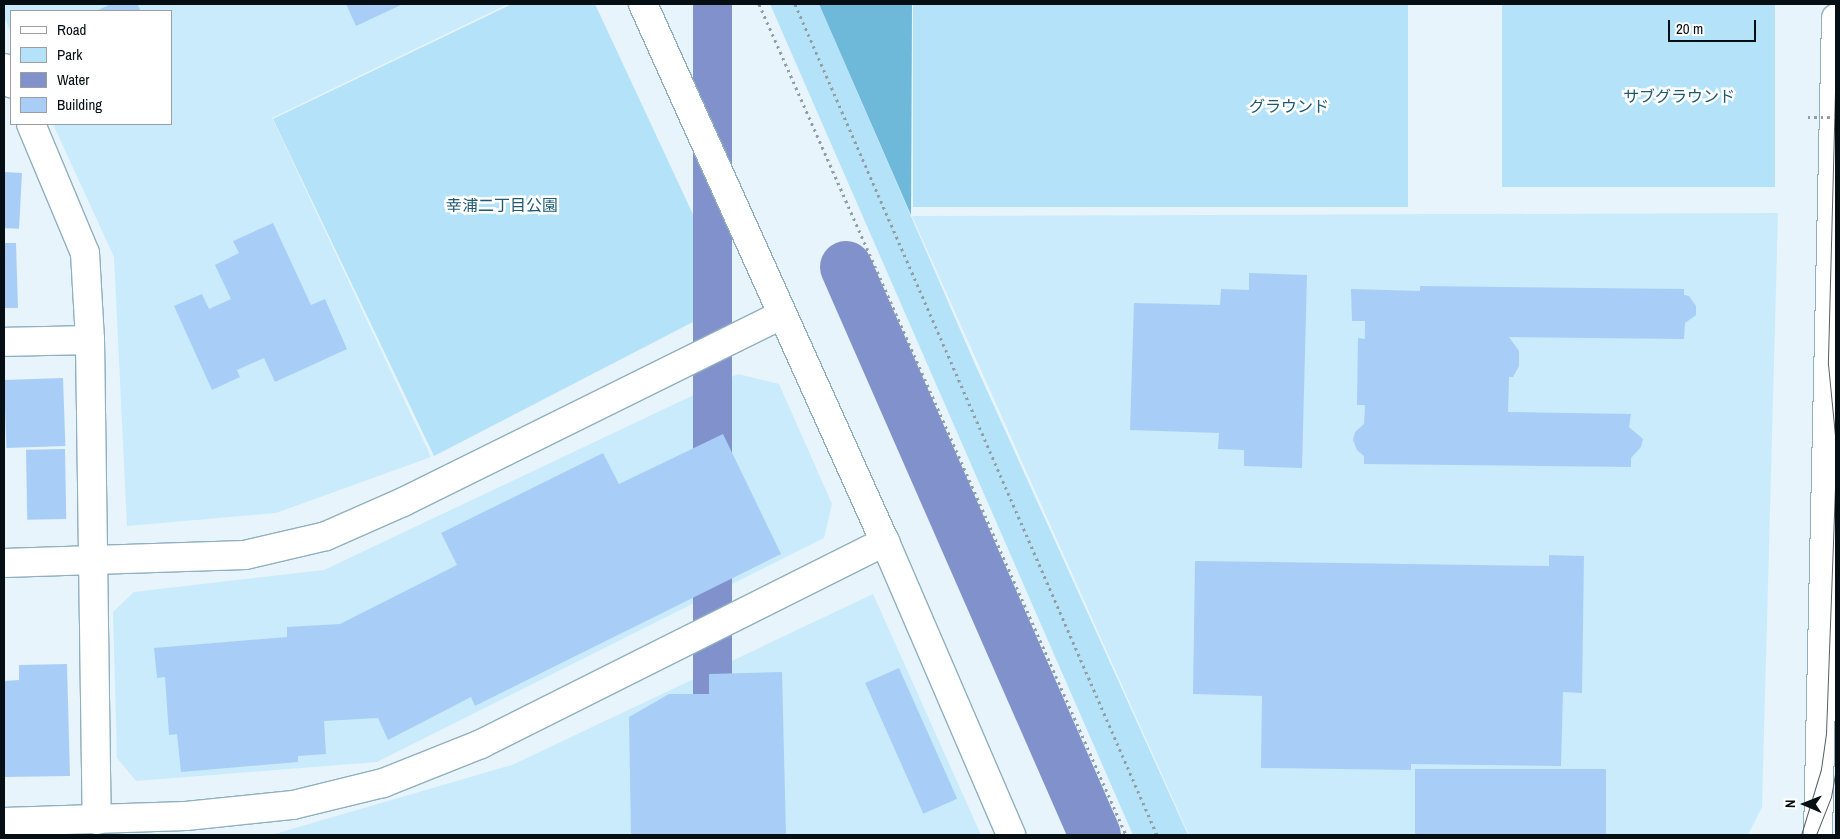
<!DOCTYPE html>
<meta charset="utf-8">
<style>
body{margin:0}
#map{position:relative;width:1840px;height:839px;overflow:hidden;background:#e7f4fb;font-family:"Archivo Narrow","Noto Sans JP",sans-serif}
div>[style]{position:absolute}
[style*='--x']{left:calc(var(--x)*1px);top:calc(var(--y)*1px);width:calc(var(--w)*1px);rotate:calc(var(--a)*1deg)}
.built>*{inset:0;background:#caebfb}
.green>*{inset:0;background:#b4e2f8;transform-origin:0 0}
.forest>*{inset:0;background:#6eb8da}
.water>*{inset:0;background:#8191cb;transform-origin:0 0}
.river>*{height:52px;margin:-26px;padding:0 26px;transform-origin:26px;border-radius:26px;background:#8191cb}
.building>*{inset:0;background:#a8cef7;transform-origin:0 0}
.path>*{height:3px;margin-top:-1.5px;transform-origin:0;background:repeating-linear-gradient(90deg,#929ea4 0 2.5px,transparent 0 6.5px)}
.roads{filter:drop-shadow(1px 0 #90b0bf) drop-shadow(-1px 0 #90b0bf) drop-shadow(0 1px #90b0bf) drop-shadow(0 -1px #90b0bf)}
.street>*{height:28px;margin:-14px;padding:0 14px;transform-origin:14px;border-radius:14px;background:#fff}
.secondary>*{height:28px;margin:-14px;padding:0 14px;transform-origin:14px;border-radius:14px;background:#fff}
.tram>*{height:1px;margin:-0.5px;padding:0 0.5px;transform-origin:0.5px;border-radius:0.5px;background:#545f65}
.path-bridge>*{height:3px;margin-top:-1.5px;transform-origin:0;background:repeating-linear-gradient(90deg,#929ea4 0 2.5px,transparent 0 6.5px)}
span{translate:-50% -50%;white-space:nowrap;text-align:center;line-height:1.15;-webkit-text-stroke:5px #fff;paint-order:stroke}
.park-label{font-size:16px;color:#1e5971}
.frame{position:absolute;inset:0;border:5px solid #040e13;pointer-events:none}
.legend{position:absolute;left:10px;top:10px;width:162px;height:115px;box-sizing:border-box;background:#fff;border:1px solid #9b9fa1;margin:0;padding:6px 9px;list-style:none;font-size:15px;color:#040e13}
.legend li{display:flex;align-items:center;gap:10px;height:25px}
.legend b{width:25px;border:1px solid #9b9fa1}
.north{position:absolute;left:1780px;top:779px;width:50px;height:50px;-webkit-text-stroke:4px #fff;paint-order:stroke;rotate:271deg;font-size:14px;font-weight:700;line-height:20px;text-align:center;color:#040e13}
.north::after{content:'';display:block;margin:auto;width:18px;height:22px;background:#040e13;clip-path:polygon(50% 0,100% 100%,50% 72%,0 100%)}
.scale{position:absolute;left:1668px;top:20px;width:88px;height:22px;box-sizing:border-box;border:2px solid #040e13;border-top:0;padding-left:6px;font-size:15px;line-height:18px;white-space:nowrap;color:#040e13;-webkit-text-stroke:4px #fff;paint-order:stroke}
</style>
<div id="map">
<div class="built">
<i style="clip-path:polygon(4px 4px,508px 4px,272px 118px,431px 457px,276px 513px,127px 526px,114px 257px,53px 124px,171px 124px,171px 11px,11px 11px,11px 33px,4px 16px)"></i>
<i style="clip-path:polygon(1778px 213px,1762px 807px,1748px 835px,1189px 835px,912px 216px)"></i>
<i style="clip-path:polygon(738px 374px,779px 384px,832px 504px,824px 538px,377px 762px,136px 781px,117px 758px,113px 612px,134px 592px,324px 570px)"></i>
<i style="clip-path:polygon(873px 594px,981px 835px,271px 835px,512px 765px)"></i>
</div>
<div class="green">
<i style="clip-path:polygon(512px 4px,595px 4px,724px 281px,718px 309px,434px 456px,273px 119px)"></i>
<i style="clip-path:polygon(770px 4px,819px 4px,975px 364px,1188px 835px,1133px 835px)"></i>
<i style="left:913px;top:4px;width:495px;height:203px"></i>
<i style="left:1502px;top:4px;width:273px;height:183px"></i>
</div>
<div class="forest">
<i style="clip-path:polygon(819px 4px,912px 4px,911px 215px)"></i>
</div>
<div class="water">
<i style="left:693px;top:4px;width:39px;height:907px"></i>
</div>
<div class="river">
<i style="--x:846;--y:267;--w:620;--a:66.33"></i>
</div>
<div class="building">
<i style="clip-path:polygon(111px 4px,137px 4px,141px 11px,96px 11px)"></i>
<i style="clip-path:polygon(346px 4px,403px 4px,356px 26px)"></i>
<i style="left:4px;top:172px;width:18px;height:56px;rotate:3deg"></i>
<i style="clip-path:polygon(273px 223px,311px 305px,325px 299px,347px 349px,275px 382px,264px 358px,237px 370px,240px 377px,212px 390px,174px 306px,202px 294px,209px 309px,231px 299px,215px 265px,239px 253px,233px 241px)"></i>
<i style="clip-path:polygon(4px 243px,16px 243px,18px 308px,4px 308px)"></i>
<i style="clip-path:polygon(1249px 273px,1307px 275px,1302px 468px,1244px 466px,1244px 450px,1218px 449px,1219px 433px,1130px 430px,1134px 303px,1220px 305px,1221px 289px,1249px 290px)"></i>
<i style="clip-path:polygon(1420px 286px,1684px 289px,1684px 295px,1689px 296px,1696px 306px,1696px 315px,1685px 323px,1684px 339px,1509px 337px,1519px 351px,1519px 366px,1513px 377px,1509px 377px,1508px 412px,1631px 414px,1629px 427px,1643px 439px,1641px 447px,1631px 458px,1631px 467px,1364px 464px,1364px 456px,1357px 450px,1353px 440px,1355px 432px,1364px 424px,1365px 405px,1357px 405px,1358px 338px,1365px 339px,1365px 321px,1352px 321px,1351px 289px,1420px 291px)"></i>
<i style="left:63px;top:378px;width:68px;height:59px;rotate:88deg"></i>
<i style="clip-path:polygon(723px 434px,781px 554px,475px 706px,471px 697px,388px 740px,378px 718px,324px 721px,326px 754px,298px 756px,298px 762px,181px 772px,177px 734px,169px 735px,165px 677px,157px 678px,154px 648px,287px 637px,287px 627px,340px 624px,457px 565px,441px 533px,603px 453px,619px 484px)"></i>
<i style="left:65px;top:449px;width:70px;height:39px;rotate:89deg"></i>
<i style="clip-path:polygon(1549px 555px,1584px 556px,1582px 693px,1563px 692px,1561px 766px,1411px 764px,1411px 770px,1261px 768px,1262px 696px,1193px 694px,1195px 561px,1549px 566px)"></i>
<i style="clip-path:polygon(67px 664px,70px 776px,4px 777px,4px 681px,19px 680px,19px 665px)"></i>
<i style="left:899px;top:668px;width:143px;height:37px;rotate:66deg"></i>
<i style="clip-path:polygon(782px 672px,786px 835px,631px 835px,629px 717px,669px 694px,709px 694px,709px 674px)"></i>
<i style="left:1415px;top:769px;width:191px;height:66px"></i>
</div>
<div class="path">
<i style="--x:759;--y:4;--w:908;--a:66.17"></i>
<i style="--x:795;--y:4;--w:906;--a:66.46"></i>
</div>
<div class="roads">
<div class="street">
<i style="--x:4;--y:68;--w:17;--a:65"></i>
<i style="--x:31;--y:124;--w:140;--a:67.3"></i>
<i style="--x:85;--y:253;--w:87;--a:86.7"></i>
<i style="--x:90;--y:340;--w:480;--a:89.2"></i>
<i style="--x:4;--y:342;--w:86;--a:-1.3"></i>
<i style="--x:4;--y:563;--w:241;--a:-1.9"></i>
<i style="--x:245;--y:555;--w:83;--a:-13.2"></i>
<i style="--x:326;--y:536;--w:84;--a:-23.8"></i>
<i style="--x:403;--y:502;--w:422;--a:-26.3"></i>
</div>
<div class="secondary">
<i style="--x:643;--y:4;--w:590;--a:65.78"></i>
<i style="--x:885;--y:542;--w:319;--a:66.7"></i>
<i style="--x:4;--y:822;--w:182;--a:-1.9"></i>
<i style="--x:186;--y:816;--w:108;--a:-5.9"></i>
<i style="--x:293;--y:805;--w:93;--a:-13.7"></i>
<i style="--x:383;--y:783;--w:105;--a:-21.7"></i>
<i style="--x:481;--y:744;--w:452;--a:-26.6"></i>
<i style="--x:1818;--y:835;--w:817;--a:-88.74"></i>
</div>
</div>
<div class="tram">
<i style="--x:1836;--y:53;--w:311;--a:91.5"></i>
<i style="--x:1828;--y:364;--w:81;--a:84.4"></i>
<i style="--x:1801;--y:835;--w:69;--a:-73.1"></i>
<i style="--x:1821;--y:769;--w:36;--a:-82"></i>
<i style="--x:1826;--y:733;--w:272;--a:-87.9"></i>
<i style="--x:1816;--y:835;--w:41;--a:-68.5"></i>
<i style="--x:1831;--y:797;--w:27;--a:-80"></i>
</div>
<div class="path-bridge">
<i style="--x:1808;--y:117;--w:28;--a:0"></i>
</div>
<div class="park-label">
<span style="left:1679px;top:96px">サブグラウンド</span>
<span style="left:1289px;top:106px">グラウンド</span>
<span style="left:502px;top:205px">幸浦二丁目公園</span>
</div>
<div class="frame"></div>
<ul class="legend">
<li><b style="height:6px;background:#fff"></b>Road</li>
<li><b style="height:14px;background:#b4e2f8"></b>Park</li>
<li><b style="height:14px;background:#8191cb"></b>Water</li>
<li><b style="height:14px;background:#a8cef7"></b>Building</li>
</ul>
<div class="north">N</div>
<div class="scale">20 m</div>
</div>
